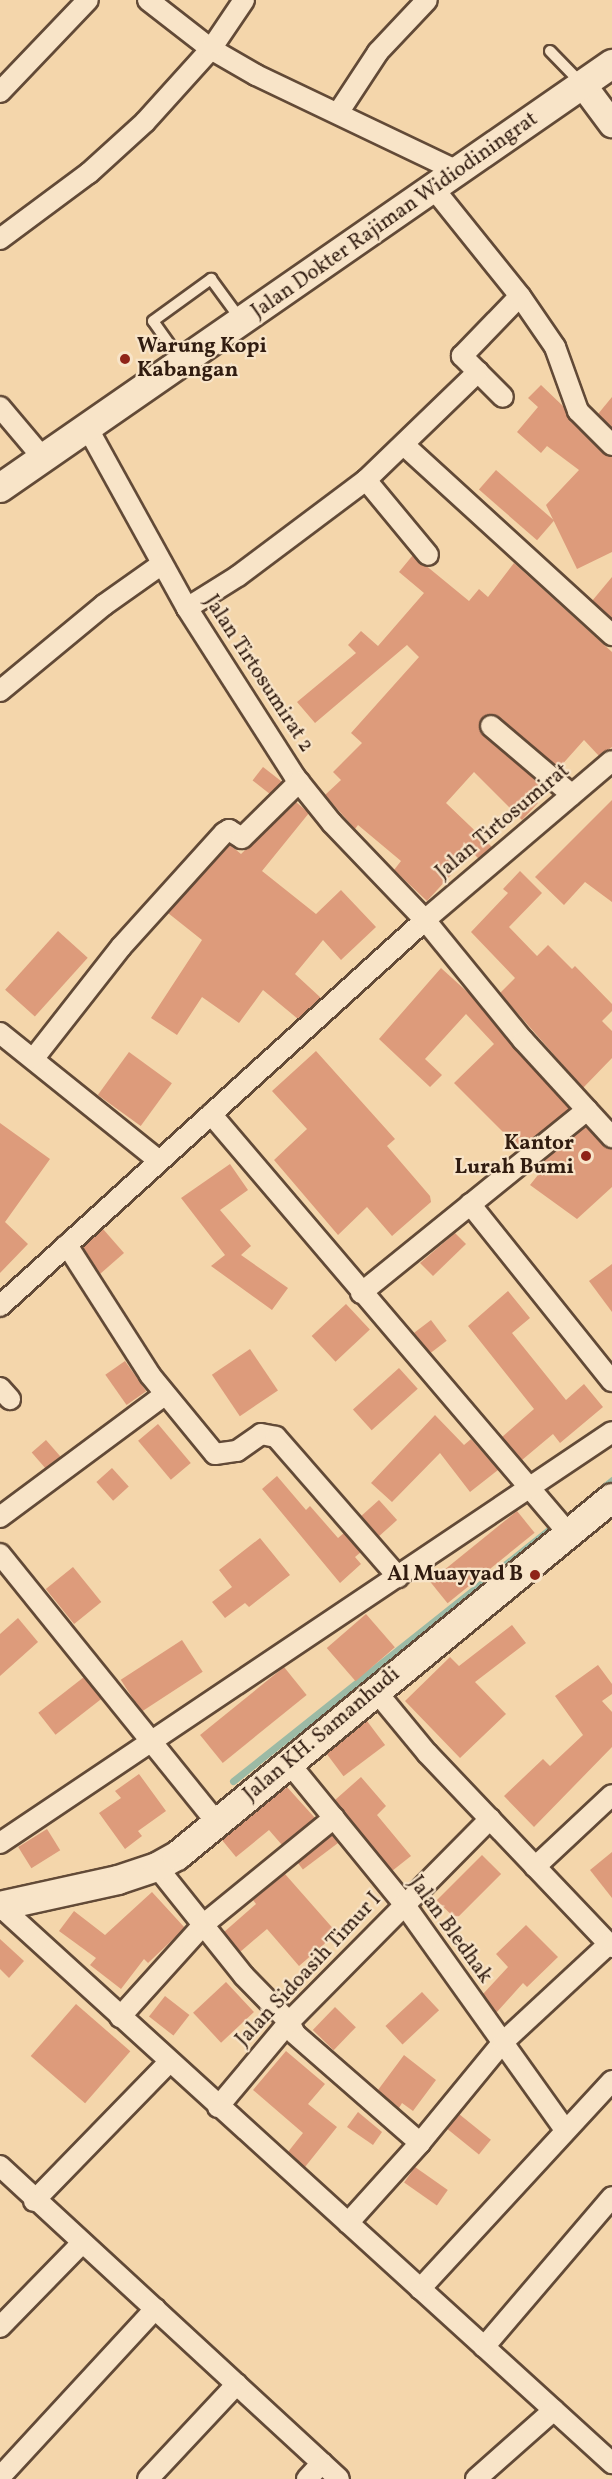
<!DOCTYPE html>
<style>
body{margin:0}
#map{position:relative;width:612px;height:2479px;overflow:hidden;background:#f4d6ab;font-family:Vollkorn,serif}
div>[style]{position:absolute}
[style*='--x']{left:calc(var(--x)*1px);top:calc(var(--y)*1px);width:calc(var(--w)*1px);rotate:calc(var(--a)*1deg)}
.stream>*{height:7px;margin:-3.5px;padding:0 3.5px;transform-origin:3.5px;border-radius:3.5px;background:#9cbaa5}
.building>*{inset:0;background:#dd9b7b;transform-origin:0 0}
.roads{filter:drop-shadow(2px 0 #624a37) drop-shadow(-2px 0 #624a37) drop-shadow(0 2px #624a37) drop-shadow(0 -2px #624a37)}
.service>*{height:10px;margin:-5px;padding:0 5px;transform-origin:5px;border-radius:5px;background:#f8e4c8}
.minor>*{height:20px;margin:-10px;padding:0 10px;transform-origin:10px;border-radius:10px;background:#f8e4c8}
.tertiary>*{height:26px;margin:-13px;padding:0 13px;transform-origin:13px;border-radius:13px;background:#f8e4c8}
.secondary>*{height:28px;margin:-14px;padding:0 14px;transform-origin:14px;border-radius:14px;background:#f8e4c8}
.dots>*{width:16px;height:16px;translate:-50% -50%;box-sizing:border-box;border:3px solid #f8e4c8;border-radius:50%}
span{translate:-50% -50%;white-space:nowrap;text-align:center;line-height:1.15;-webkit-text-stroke:4.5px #f8e4c8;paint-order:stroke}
.street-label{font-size:21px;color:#311c10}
.poi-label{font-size:21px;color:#311c10;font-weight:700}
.left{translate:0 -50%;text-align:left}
.right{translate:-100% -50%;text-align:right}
</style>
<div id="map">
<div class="stream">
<i style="--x:599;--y:1491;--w:17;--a:-40"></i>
<i style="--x:233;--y:1781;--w:414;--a:-38.5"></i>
</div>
<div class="building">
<i style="clip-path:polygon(541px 385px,564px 407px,570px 419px,604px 453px,612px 457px,612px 552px,577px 569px,546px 505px,579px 470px,547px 446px,541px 453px,517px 432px,538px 407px,528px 398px)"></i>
<i style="clip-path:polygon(612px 397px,612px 428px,598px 414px)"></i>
<i style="left:496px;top:470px;width:77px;height:26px;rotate:41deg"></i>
<i style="clip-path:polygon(413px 555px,469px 601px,479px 589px,488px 597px,514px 563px,612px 652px,612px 747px,599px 756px,584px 740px,559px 768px,499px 717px,488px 715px,482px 719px,483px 735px,543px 786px,533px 798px,538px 803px,522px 820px,474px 772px,446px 803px,492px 847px,479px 859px,472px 852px,427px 901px,394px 870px,401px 861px,358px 825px,355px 829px,325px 795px,341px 780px,333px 772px,362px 743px,351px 733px,419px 657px,407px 645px,315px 723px,297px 702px,356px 653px,348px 645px,361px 631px,378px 646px,424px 593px,399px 572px)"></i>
<i style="clip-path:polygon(612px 577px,612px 619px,592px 601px)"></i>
<i style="left:263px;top:767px;width:24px;height:17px;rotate:38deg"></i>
<i style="clip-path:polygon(612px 800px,612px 902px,585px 882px,564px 905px,535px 877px)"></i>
<i style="clip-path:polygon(296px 802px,309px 813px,262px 871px,316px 914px,341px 890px,376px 927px,341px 960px,323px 940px,295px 974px,321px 998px,298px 1019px,263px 990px,239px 1023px,202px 997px,177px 1035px,151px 1018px,202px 940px,168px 913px,230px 845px,241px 854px)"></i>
<i style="clip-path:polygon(520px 871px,542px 893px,509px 927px,537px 956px,548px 945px,572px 969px,575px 966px,612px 1004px,612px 1011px,602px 1021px,612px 1031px,612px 1058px,583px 1088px,500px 993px,515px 978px,471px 932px,508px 893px,503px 889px)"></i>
<i style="left:58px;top:931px;width:40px;height:79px;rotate:42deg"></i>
<i style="clip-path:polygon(441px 968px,473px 997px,570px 1109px,520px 1149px,454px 1083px,494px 1044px,466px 1014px,425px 1059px,442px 1075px,430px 1087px,379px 1039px)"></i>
<i style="clip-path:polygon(316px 1051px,395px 1139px,387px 1146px,430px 1196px,431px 1202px,392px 1236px,367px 1207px,338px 1235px,274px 1160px,307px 1129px,272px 1091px)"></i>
<i style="left:129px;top:1052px;width:53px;height:53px;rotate:36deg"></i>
<i style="clip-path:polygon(0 1123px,50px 1159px,5px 1222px,28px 1244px,0 1273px)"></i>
<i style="clip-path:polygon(586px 1126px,603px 1145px,612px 1149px,612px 1187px,577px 1219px,530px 1185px,542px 1170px,537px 1166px)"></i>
<i style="clip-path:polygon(230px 1164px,248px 1190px,220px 1210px,251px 1246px,241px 1255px,288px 1288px,272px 1310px,211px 1266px,225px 1255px,181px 1198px)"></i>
<i style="clip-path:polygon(103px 1229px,124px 1253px,100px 1274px,83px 1247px)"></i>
<i style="clip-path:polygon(455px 1233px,466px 1244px,433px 1276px,420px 1263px)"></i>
<i style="clip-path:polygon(612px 1264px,612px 1312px,589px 1281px)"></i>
<i style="clip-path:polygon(508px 1291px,530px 1318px,512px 1333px,566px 1400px,584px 1384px,603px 1407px,560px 1443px,553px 1434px,522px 1460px,502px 1437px,534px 1409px,468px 1326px)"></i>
<i style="left:346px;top:1304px;width:35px;height:47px;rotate:47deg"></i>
<i style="left:431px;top:1320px;width:26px;height:21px;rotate:53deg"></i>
<i style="left:250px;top:1349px;width:50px;height:46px;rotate:56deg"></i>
<i style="left:125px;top:1361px;width:37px;height:24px;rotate:55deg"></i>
<i style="left:399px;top:1368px;width:28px;height:62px;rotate:48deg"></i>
<i style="clip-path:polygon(435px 1415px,464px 1445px,471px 1439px,498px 1470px,470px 1492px,440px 1453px,392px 1502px,371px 1483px)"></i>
<i style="left:158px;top:1424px;width:51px;height:26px;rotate:50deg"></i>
<i style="left:46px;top:1440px;width:23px;height:19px;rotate:49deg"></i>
<i style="left:112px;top:1468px;width:25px;height:21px;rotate:48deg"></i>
<i style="clip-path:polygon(277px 1476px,306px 1510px,310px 1506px,338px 1538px,344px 1533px,361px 1552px,355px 1557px,361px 1564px,340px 1583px,262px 1489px)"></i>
<i style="left:379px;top:1500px;width:27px;height:24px;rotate:48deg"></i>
<i style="left:517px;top:1511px;width:28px;height:112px;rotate:51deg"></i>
<i style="clip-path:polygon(260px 1538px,290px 1575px,249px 1607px,245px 1603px,225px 1618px,212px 1602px,232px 1587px,219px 1570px)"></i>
<i style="left:73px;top:1567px;width:45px;height:35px;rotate:51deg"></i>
<i style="left:366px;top:1614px;width:44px;height:52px;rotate:49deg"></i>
<i style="clip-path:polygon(18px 1618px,38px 1642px,0 1676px,0 1634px)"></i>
<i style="clip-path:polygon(512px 1625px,526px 1643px,475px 1682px,506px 1714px,460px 1758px,405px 1701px,450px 1657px,459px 1666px)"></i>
<i style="left:182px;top:1640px;width:38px;height:73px;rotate:57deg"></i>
<i style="clip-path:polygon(598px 1665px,612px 1684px,612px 1694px,602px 1701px,612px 1712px,612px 1747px,534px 1827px,504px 1796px,543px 1759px,550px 1766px,583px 1735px,555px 1696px)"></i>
<i style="left:284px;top:1667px;width:36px;height:108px;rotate:51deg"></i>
<i style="left:84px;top:1677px;width:28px;height:58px;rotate:52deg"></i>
<i style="left:367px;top:1721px;width:30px;height:52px;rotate:53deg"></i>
<i style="clip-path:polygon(139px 1774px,166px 1811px,138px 1831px,142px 1836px,125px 1849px,99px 1813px,121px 1798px,115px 1791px)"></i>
<i style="clip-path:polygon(361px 1777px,386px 1806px,377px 1815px,411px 1856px,392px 1871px,335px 1800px)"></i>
<i style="clip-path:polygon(287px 1787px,315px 1818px,282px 1845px,269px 1830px,236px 1857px,222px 1840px)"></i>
<i style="left:47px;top:1829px;width:25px;height:34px;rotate:58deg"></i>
<i style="left:332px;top:1835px;width:10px;height:44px;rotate:53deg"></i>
<i style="clip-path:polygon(612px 1852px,612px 1898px,590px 1870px)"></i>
<i style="left:482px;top:1855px;width:27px;height:64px;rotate:45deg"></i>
<i style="clip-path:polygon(285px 1874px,337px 1933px,299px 1966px,267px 1929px,240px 1952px,224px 1932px,256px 1904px,253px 1900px)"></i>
<i style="clip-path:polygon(152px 1892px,185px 1928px,148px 1963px,144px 1959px,121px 1989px,90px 1965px,96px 1958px,59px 1931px,74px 1911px,105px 1935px)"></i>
<i style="clip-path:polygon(526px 1925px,558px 1957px,527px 1987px,523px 1983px,496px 2013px,483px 1994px,508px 1967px,496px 1954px)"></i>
<i style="clip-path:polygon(0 1939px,24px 1961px,9px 1978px,0 1969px)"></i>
<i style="left:226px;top:1982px;width:41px;height:45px;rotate:47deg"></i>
<i style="left:422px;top:1992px;width:25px;height:50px;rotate:47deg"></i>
<i style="left:165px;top:1996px;width:31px;height:26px;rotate:38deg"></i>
<i style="left:76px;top:2004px;width:72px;height:69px;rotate:41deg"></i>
<i style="left:335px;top:2007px;width:29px;height:32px;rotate:44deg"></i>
<i style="clip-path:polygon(286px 2051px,325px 2084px,308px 2104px,337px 2127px,305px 2167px,288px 2152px,303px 2133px,253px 2090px)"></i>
<i style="clip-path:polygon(404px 2055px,436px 2080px,413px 2111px,402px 2103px,399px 2108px,378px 2090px)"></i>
<i style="clip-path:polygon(358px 2112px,382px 2132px,373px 2145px,347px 2127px)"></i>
<i style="left:459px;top:2114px;width:41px;height:19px;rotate:39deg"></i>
<i style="left:415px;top:2167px;width:40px;height:19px;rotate:35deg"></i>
</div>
<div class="roads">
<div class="service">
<i style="--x:550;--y:51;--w:45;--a:45.9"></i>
<i style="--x:182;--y:362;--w:50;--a:-125.3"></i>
<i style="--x:153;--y:321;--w:72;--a:-35.9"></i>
<i style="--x:211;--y:279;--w:51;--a:53.8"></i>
</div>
<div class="minor">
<i style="--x:148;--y:0;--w:80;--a:37.9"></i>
<i style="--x:211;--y:49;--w:52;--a:30"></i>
<i style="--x:256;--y:75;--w:225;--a:25.5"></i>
<i style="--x:0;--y:92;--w:127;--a:-46.3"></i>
<i style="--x:338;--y:113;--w:73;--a:-56.7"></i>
<i style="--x:378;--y:52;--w:71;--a:-46.7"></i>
<i style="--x:0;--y:239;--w:111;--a:-36.6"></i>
<i style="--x:89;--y:173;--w:76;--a:-42.3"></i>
<i style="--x:145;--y:122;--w:98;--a:-47.9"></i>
<i style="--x:211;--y:49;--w:59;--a:-56"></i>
<i style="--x:520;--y:296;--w:62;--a:55.5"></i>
<i style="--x:555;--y:347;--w:68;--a:70.2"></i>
<i style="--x:578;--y:411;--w:48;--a:45"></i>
<i style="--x:478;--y:372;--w:35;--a:45"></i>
<i style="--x:0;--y:407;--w:67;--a:49.9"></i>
<i style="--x:87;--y:427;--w:207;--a:61.1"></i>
<i style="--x:187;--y:608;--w:201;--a:57.4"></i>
<i style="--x:295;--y:777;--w:59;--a:51.2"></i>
<i style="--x:332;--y:823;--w:134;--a:46.2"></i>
<i style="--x:425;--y:920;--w:155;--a:50.8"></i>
<i style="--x:523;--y:1040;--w:132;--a:47.5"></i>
<i style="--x:404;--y:445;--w:282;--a:42.4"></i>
<i style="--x:366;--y:480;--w:97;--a:50.4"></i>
<i style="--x:187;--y:608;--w:60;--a:-32.1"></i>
<i style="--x:238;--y:576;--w:160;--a:-36.9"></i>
<i style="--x:366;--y:480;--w:156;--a:-44"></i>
<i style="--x:478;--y:372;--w:23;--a:-135"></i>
<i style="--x:462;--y:356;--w:83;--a:-46"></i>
<i style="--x:520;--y:296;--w:137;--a:-128.8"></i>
<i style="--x:0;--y:691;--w:135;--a:-39.6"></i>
<i style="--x:104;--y:605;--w:71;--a:-35.3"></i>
<i style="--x:491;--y:726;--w:106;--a:40.4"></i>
<i style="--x:0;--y:1033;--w:204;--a:38.8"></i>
<i style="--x:34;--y:1058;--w:141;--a:-51.9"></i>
<i style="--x:121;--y:947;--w:154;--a:-47.9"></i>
<i style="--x:224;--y:833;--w:6;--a:-31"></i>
<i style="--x:229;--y:830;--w:15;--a:32"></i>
<i style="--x:242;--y:838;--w:80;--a:-44.5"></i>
<i style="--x:211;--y:1114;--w:552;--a:49.56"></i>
<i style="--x:470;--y:1204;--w:227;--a:51.3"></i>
<i style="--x:67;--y:1245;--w:154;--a:57.4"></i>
<i style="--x:150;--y:1375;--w:102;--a:50.6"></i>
<i style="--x:215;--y:1454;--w:22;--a:-8"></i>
<i style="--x:237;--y:1451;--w:29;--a:-35"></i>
<i style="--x:261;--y:1434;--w:15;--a:11"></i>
<i style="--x:276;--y:1437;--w:186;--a:48.9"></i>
<i style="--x:361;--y:1293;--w:291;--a:-39"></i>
<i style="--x:0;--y:1306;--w:574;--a:-42.25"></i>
<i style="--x:425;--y:920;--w:245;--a:-40.4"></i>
<i style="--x:0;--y:1388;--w:15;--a:48"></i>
<i style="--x:0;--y:1517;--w:204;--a:-36.6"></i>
<i style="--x:0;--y:1554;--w:344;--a:51.1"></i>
<i style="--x:375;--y:1690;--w:82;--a:50.5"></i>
<i style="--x:427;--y:1753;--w:268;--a:46.4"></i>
<i style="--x:289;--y:1763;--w:182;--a:50.8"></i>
<i style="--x:404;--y:1904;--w:277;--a:54.5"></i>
<i style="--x:0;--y:1843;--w:737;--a:-33.88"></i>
<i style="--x:157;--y:1867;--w:139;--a:51.4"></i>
<i style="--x:244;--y:1976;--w:64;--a:45.6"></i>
<i style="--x:289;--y:2022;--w:13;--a:63"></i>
<i style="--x:295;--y:2034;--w:166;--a:41.1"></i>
<i style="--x:535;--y:1867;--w:105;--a:-43.1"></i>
<i style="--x:0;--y:1906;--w:828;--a:42.31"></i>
<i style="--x:120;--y:2017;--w:125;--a:-47.9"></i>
<i style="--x:204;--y:1924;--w:168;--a:-39.2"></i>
<i style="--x:218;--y:2107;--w:111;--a:-50.1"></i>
<i style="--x:289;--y:2022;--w:286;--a:-45.3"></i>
<i style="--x:0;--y:2166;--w:461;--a:42.7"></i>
<i style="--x:34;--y:2201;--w:194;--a:-45.8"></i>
<i style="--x:348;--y:2223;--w:108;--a:-48"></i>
<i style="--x:420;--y:2143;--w:131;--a:-50.6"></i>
<i style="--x:503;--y:2042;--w:144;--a:-42.8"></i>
<i style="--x:420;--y:2289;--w:283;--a:-47.3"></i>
<i style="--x:0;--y:2327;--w:116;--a:-45.7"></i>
<i style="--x:484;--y:2347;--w:197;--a:-49.5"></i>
<i style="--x:0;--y:2477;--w:229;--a:-47.3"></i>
<i style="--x:148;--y:2479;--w:130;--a:-46.9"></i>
<i style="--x:307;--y:2479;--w:22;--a:-47"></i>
<i style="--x:476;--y:2479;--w:104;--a:-41.5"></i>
</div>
<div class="tertiary">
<i style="--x:583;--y:85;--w:49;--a:53.4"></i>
</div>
<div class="secondary">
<i style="--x:0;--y:488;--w:745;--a:-34.71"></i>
<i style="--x:0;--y:1906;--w:121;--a:-12.4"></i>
<i style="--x:118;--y:1880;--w:41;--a:-18.4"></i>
<i style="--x:157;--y:1867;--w:23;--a:-29"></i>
<i style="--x:177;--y:1856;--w:563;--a:-39.45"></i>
</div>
</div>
<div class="dots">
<i style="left:125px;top:359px;background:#8f2418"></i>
<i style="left:586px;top:1156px;background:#8f2418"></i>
<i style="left:535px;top:1575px;background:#8f2418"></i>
</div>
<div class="street-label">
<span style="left:395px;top:216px;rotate:-35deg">Jalan Dokter Rajiman Widiodiningrat</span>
<span style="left:258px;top:674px;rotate:57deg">Jalan Tirtosumirat 2</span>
<span style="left:503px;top:822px;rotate:-40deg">Jalan Tirtosumirat</span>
<span style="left:322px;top:1735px;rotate:-40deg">Jalan KH. Samanhudi</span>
<span style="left:450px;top:1930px;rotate:54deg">Jalan Bledhak</span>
<span style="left:309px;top:1970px;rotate:-47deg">Jalan Sidoasih Timur I</span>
</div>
<div class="poi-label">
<span class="left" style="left:137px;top:359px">Warung Kopi<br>Kabangan</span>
<span class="right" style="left:574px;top:1156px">Kantor<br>Lurah Bumi</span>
<span class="right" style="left:523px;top:1575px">Al Muayyad B</span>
</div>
</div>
